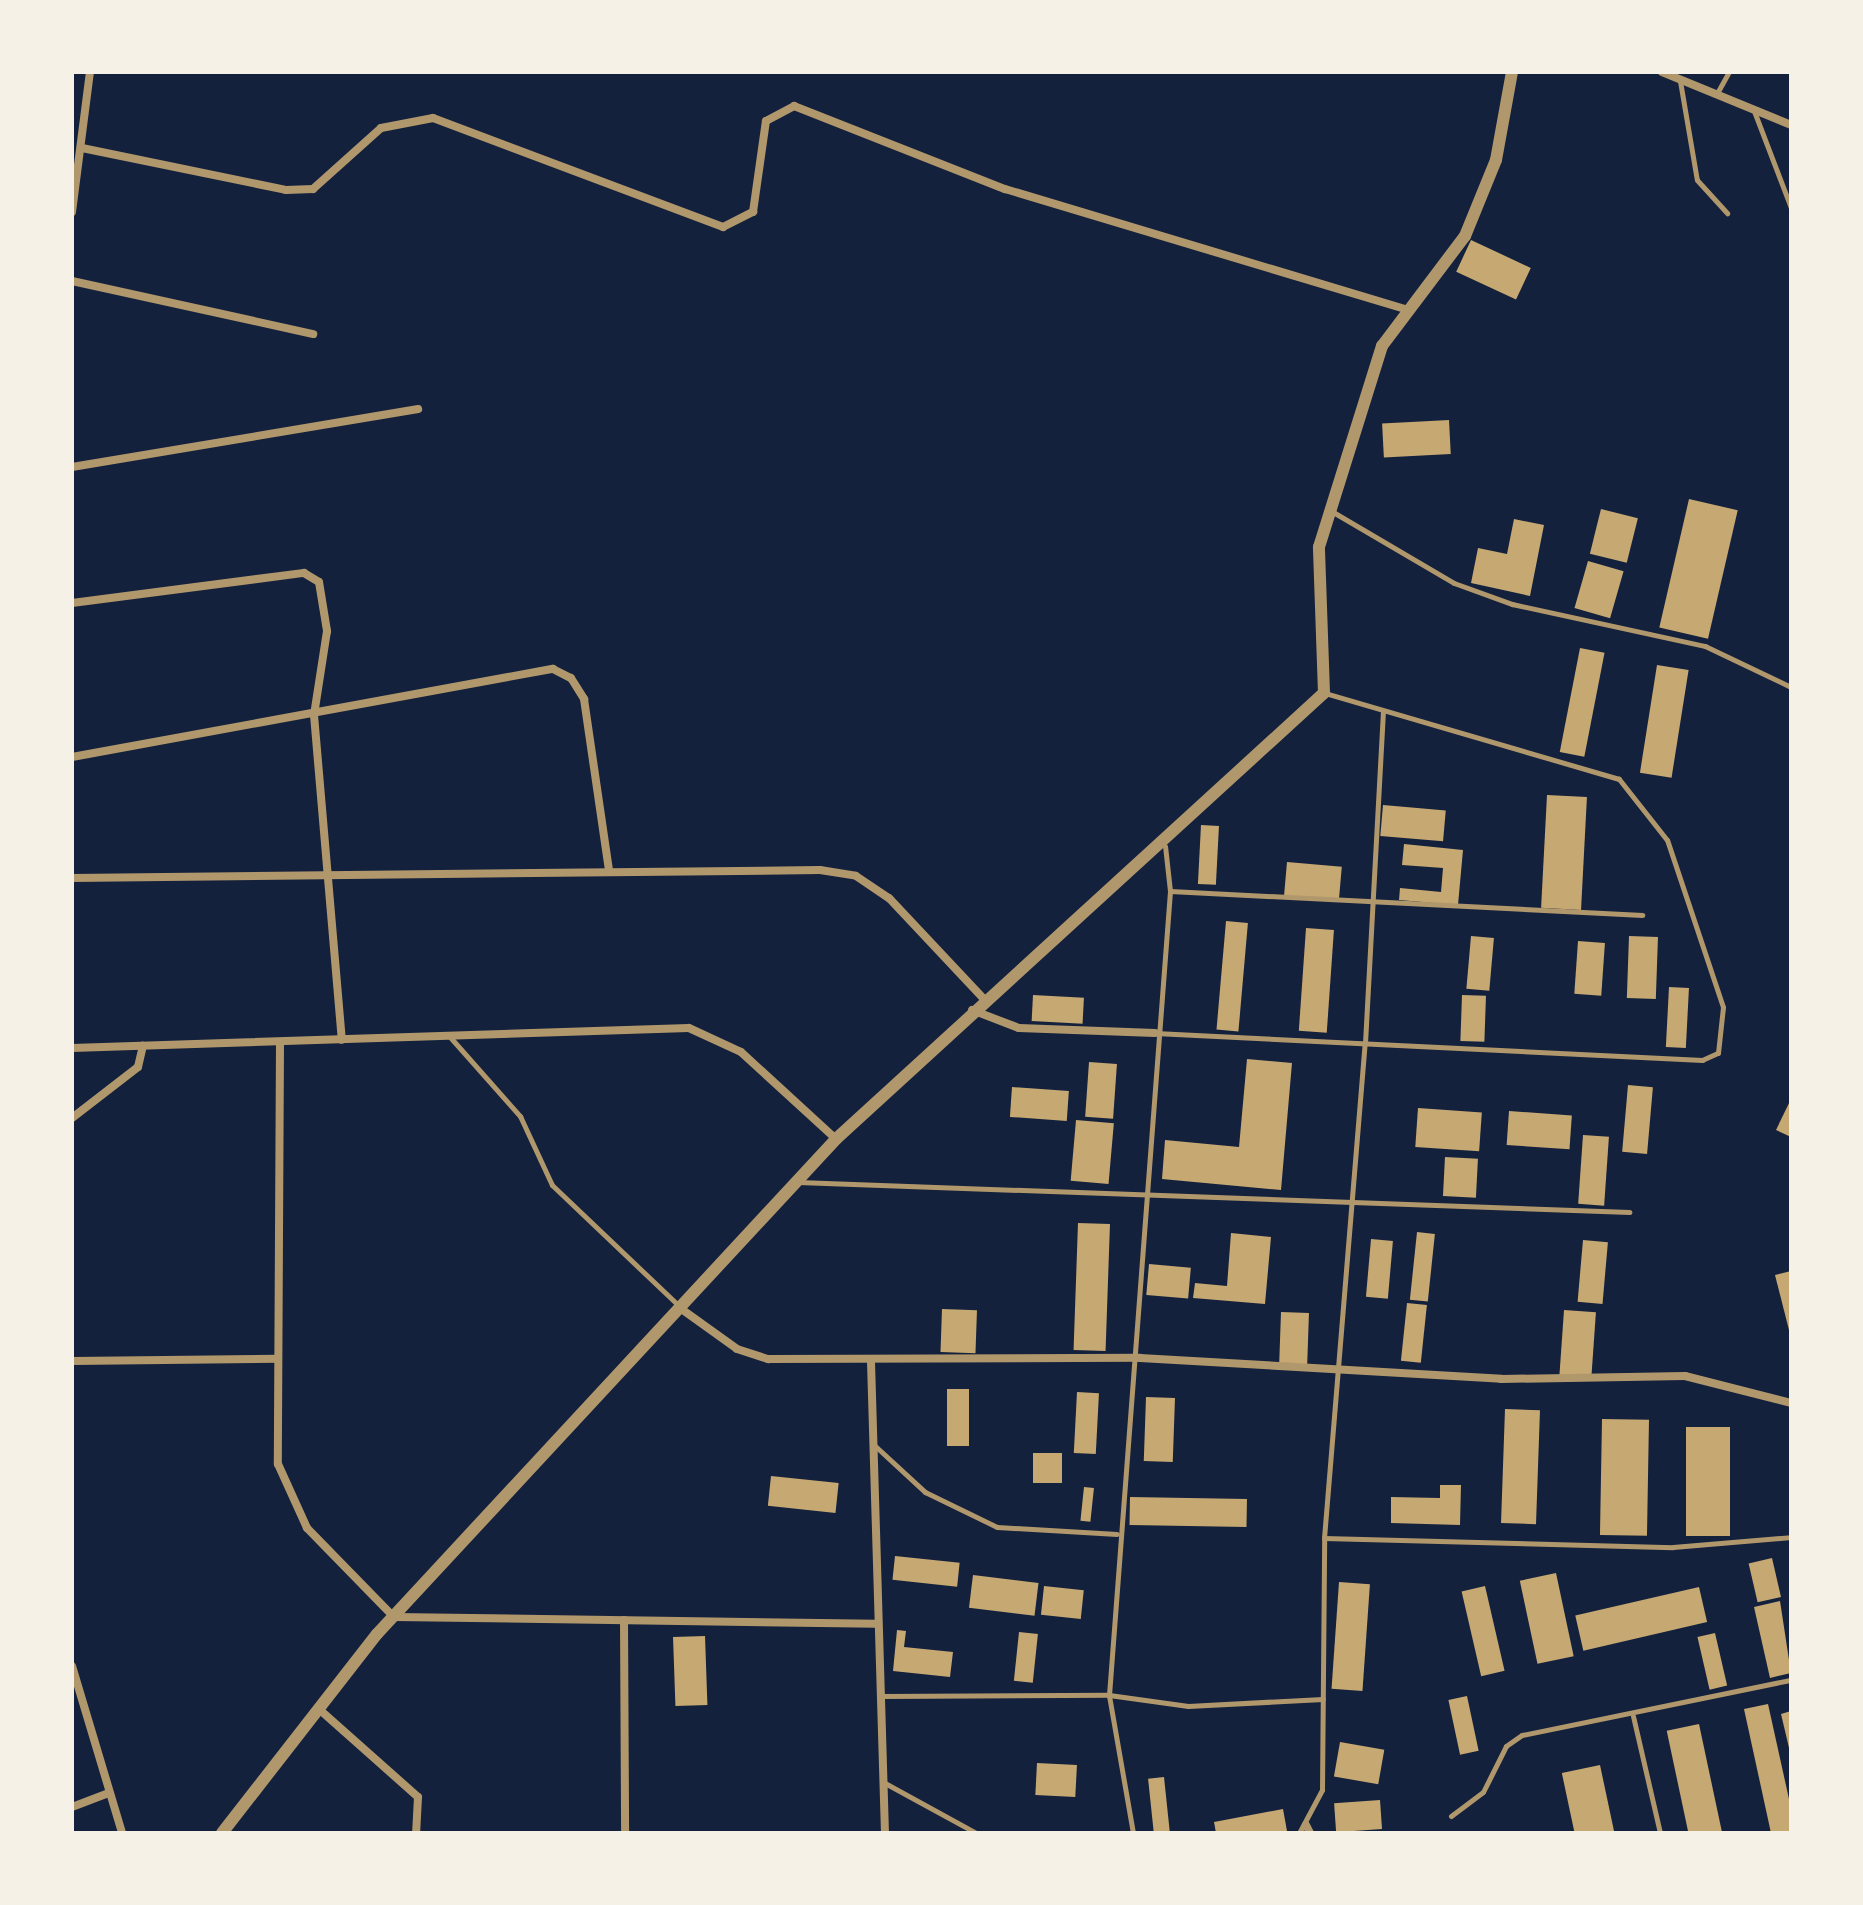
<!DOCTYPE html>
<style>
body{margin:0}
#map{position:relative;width:1863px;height:1905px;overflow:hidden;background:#14213d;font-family:"Exo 2",sans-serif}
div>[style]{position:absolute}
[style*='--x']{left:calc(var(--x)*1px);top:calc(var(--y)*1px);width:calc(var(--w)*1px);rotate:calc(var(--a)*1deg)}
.building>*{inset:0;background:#c6a872;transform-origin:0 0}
.service>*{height:5px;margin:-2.5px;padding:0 2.5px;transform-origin:2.5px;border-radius:2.5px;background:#b1986c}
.minor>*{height:8px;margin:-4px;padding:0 4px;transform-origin:4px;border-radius:4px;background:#b1986c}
.tertiary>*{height:12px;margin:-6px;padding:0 6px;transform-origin:6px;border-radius:6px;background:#b1986c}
span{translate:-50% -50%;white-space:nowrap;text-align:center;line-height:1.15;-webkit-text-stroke:7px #f6f1e7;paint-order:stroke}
.frame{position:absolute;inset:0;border:74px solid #f6f1e7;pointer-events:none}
</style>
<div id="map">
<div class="building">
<i style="left:1471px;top:240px;width:66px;height:35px;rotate:25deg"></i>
<i style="left:1449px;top:420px;width:34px;height:67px;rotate:87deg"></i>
<i style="left:1689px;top:499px;width:50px;height:132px;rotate:13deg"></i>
<i style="left:1601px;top:509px;width:38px;height:46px;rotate:14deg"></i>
<i style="clip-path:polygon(1514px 519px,1544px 525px,1530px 596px,1471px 583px,1478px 548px,1507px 554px)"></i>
<i style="left:1588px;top:561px;width:37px;height:49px;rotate:16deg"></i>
<i style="left:1580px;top:648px;width:25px;height:106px;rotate:11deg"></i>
<i style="left:1657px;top:665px;width:32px;height:109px;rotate:9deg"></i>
<i style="left:1547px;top:795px;width:40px;height:113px;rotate:3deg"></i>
<i style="left:1383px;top:805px;width:63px;height:31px;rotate:5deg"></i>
<i style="left:1201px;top:825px;width:18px;height:59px;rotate:3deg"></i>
<i style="clip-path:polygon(1404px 844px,1463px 850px,1458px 905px,1399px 900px,1400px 888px,1441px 892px,1443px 868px,1402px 865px)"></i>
<i style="left:1287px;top:862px;width:55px;height:34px;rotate:5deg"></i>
<i style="left:1226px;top:921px;width:22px;height:109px;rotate:5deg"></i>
<i style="left:1306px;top:928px;width:28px;height:103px;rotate:4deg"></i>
<i style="left:1471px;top:936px;width:23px;height:53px;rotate:5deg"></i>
<i style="left:1629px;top:936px;width:29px;height:62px;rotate:2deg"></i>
<i style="left:1578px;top:941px;width:27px;height:53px;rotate:4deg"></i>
<i style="left:1669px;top:987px;width:20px;height:60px;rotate:3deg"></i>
<i style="left:1033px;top:995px;width:51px;height:26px;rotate:3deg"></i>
<i style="left:1462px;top:995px;width:24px;height:46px;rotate:2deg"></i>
<i style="clip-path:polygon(1247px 1059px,1292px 1063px,1281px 1190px,1162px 1179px,1165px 1140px,1239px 1147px)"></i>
<i style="left:1089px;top:1062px;width:28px;height:55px;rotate:4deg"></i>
<i style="left:1628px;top:1085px;width:25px;height:67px;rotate:5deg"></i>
<i style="left:1012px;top:1087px;width:57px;height:30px;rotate:4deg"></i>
<i style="clip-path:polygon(1791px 1099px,1791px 1137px,1776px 1130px)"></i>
<i style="left:1418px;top:1108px;width:64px;height:39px;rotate:4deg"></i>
<i style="left:1509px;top:1111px;width:63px;height:34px;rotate:4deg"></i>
<i style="left:1076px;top:1120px;width:38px;height:61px;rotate:5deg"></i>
<i style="left:1583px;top:1135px;width:26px;height:69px;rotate:4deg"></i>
<i style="left:1445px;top:1157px;width:33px;height:39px;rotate:3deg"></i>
<i style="left:1078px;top:1223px;width:32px;height:127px;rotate:2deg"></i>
<i style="left:1417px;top:1232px;width:18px;height:68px;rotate:6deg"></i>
<i style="clip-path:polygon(1231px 1233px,1271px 1237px,1265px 1304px,1193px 1298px,1195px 1283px,1227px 1286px)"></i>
<i style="left:1371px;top:1239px;width:22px;height:58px;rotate:5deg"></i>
<i style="left:1583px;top:1240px;width:25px;height:62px;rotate:5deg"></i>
<i style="left:1149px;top:1264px;width:42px;height:31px;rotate:5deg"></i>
<i style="clip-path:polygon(1791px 1271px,1791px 1334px,1790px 1334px,1775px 1275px)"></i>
<i style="left:1407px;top:1303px;width:20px;height:58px;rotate:6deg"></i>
<i style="left:942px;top:1309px;width:35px;height:43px;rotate:2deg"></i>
<i style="left:1564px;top:1310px;width:32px;height:65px;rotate:4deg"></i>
<i style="left:1281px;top:1312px;width:28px;height:53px;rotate:2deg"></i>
<i style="left:947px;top:1389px;width:22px;height:57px"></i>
<i style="left:1077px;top:1392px;width:22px;height:61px;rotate:3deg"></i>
<i style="left:1146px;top:1397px;width:29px;height:64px;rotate:2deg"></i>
<i style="left:1505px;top:1409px;width:35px;height:114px;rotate:2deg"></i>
<i style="left:1602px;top:1419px;width:47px;height:116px;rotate:1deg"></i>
<i style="left:1686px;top:1427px;width:44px;height:109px"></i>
<i style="left:1033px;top:1453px;width:29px;height:30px"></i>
<i style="left:771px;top:1476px;width:68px;height:30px;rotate:6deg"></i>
<i style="clip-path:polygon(1440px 1485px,1461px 1485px,1460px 1525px,1391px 1523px,1391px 1497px,1440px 1498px)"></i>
<i style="left:1084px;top:1487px;width:10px;height:34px;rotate:6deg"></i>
<i style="left:1130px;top:1497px;width:117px;height:28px;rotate:1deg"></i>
<i style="left:895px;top:1556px;width:65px;height:24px;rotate:6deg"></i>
<i style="left:1772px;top:1558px;width:40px;height:24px;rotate:77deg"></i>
<i style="left:1556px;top:1573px;width:85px;height:37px;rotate:78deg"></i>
<i style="left:973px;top:1575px;width:66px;height:33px;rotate:7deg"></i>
<i style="left:1339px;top:1582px;width:31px;height:107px;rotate:4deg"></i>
<i style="left:1044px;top:1586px;width:40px;height:29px;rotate:6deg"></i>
<i style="left:1485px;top:1586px;width:87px;height:24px;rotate:77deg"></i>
<i style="left:1699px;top:1587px;width:36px;height:127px;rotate:77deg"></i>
<i style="clip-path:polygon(1780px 1601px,1791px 1673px,1770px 1678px,1754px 1607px)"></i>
<i style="clip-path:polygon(897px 1630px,906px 1631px,904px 1647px,953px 1652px,950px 1677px,893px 1671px)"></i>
<i style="left:1019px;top:1632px;width:19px;height:49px;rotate:6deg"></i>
<i style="left:1715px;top:1633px;width:54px;height:18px;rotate:77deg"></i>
<i style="left:705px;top:1636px;width:69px;height:32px;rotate:88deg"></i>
<i style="left:1467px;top:1696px;width:56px;height:19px;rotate:78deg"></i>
<i style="clip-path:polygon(1768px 1704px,1791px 1808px,1791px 1833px,1771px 1833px,1744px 1709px)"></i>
<i style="clip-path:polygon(1791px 1711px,1791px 1752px,1790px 1752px,1781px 1714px)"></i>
<i style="left:1699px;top:1724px;width:112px;height:33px;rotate:78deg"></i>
<i style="left:1340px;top:1742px;width:45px;height:35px;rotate:10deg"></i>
<i style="left:1037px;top:1763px;width:40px;height:32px;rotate:3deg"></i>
<i style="left:1600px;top:1765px;width:70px;height:39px;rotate:78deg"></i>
<i style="left:1164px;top:1777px;width:56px;height:16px;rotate:84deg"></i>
<i style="left:1380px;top:1800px;width:29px;height:46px;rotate:86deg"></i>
<i style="clip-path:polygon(1283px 1809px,1287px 1831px,1216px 1833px,1214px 1822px)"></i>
</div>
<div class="service">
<i style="--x:1680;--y:81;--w:100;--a:80.3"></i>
<i style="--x:1697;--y:180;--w:45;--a:47.7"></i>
<i style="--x:1716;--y:95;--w:26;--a:-61"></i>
<i style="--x:1754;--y:111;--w:104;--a:69.1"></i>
<i style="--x:1333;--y:512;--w:140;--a:30.4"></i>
<i style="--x:1454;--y:583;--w:62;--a:19.9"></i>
<i style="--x:1512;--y:604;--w:198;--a:12.3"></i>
<i style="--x:1705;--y:646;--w:95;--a:25.5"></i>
<i style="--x:1170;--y:891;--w:473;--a:2.9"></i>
<i style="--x:1155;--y:1033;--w:548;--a:2.83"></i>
<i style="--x:1702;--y:1060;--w:17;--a:-24"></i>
<i style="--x:1718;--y:1053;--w:46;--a:-83.8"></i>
<i style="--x:1723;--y:1007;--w:176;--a:-108.5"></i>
<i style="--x:1667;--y:840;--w:78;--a:-128.2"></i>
<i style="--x:1619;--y:779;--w:306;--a:-163.7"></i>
<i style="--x:450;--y:1037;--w:106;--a:48.5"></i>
<i style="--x:520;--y:1116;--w:76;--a:65.1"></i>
<i style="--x:552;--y:1185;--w:177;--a:43.6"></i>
<i style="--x:798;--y:1182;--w:832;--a:2.07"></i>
<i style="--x:873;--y:1444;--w:71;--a:42.7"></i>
<i style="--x:925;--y:1492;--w:80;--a:25.9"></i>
<i style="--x:997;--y:1527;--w:120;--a:3.3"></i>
<i style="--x:1324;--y:1538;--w:349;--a:1.5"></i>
<i style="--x:1673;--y:1547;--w:118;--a:-4.8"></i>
<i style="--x:881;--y:1696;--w:228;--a:-0.3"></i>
<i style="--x:1109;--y:1695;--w:80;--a:7.9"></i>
<i style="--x:1188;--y:1706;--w:135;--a:-3"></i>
<i style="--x:1633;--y:1716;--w:120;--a:77"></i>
<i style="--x:883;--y:1782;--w:106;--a:28.7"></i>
<i style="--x:1451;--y:1816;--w:40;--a:-37"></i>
<i style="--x:1483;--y:1792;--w:51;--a:-63.4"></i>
<i style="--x:1506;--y:1746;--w:19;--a:-35"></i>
<i style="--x:1522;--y:1735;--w:275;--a:-11.6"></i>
<i style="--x:1133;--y:1833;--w:140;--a:-99.9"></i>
<i style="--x:1109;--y:1695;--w:806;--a:-85.66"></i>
<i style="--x:1170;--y:891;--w:45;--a:-96.3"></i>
<i style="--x:1299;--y:1833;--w:49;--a:-61.9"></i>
<i style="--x:1322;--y:1790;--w:252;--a:-89.5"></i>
<i style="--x:1324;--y:1538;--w:497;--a:-85.3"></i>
<i style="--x:1365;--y:1043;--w:332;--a:-86.9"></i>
</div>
<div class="minor">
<i style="--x:1662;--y:72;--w:139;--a:22.3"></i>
<i style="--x:82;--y:148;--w:208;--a:11.6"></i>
<i style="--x:286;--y:190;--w:27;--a:-2"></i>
<i style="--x:313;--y:189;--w:91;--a:-41.9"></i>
<i style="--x:381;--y:128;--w:53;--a:-10.9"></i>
<i style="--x:433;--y:118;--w:310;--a:20.6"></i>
<i style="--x:723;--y:227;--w:34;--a:-27"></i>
<i style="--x:753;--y:212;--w:92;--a:-81.9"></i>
<i style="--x:766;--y:121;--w:32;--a:-28"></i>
<i style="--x:794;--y:106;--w:227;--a:21.5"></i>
<i style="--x:1005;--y:189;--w:422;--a:16.7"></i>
<i style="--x:72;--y:212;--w:141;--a:-82.7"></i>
<i style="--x:72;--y:281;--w:247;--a:12.4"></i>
<i style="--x:72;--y:467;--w:351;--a:-9.5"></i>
<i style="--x:72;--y:603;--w:234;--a:-7.4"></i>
<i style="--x:304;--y:573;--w:17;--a:31"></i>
<i style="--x:319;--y:582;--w:50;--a:80.7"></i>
<i style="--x:327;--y:631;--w:85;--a:98.8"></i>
<i style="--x:314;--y:715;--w:326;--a:85.1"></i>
<i style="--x:72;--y:757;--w:489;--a:-10.4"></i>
<i style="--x:553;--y:669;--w:20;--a:27"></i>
<i style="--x:571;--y:678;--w:25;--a:58"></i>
<i style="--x:584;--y:699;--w:173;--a:81.7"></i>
<i style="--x:72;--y:878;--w:748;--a:-0.61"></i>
<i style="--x:820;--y:870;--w:36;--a:9"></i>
<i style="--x:856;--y:876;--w:40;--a:34"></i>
<i style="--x:889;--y:898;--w:139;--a:46.8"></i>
<i style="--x:972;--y:1010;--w:50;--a:21"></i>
<i style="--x:1019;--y:1028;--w:136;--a:2.1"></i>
<i style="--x:280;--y:1043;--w:421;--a:90.3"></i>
<i style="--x:278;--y:1464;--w:70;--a:65.6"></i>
<i style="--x:307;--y:1528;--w:124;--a:45.7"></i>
<i style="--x:394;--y:1617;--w:482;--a:0.8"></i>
<i style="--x:72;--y:1048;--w:617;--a:-1.86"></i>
<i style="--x:689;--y:1028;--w:57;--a:24.8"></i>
<i style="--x:741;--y:1052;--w:129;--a:42.5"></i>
<i style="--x:72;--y:1118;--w:83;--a:-37.7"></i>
<i style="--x:138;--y:1067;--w:22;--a:-77"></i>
<i style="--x:680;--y:1308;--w:70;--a:35.7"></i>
<i style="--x:737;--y:1349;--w:33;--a:18"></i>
<i style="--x:768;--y:1359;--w:372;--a:-0.2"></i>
<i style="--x:1140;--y:1358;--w:362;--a:3.3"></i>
<i style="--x:1501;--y:1379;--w:184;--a:-0.9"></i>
<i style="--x:1685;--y:1376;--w:109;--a:14.3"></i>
<i style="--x:72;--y:1361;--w:206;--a:-0.6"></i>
<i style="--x:871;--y:1362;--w:471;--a:88.3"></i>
<i style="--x:624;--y:1620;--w:213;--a:89.7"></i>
<i style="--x:72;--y:1666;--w:174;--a:73.3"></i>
<i style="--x:320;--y:1710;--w:131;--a:41.6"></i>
<i style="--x:418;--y:1797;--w:36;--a:93"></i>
<i style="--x:72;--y:1807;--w:40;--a:-21"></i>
<i style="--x:1306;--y:1825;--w:9;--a:63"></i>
</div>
<div class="tertiary">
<i style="--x:222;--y:1833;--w:252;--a:-52.1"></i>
<i style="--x:377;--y:1634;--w:675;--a:-47.16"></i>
<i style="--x:836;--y:1139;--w:661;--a:-42.43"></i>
<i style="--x:1324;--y:693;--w:146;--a:-92"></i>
<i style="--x:1319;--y:547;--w:211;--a:-72.6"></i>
<i style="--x:1382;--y:346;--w:138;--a:-53"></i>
<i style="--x:1465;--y:236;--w:82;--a:-67.8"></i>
<i style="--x:1496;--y:160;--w:89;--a:-79.7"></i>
</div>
<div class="frame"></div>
</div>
